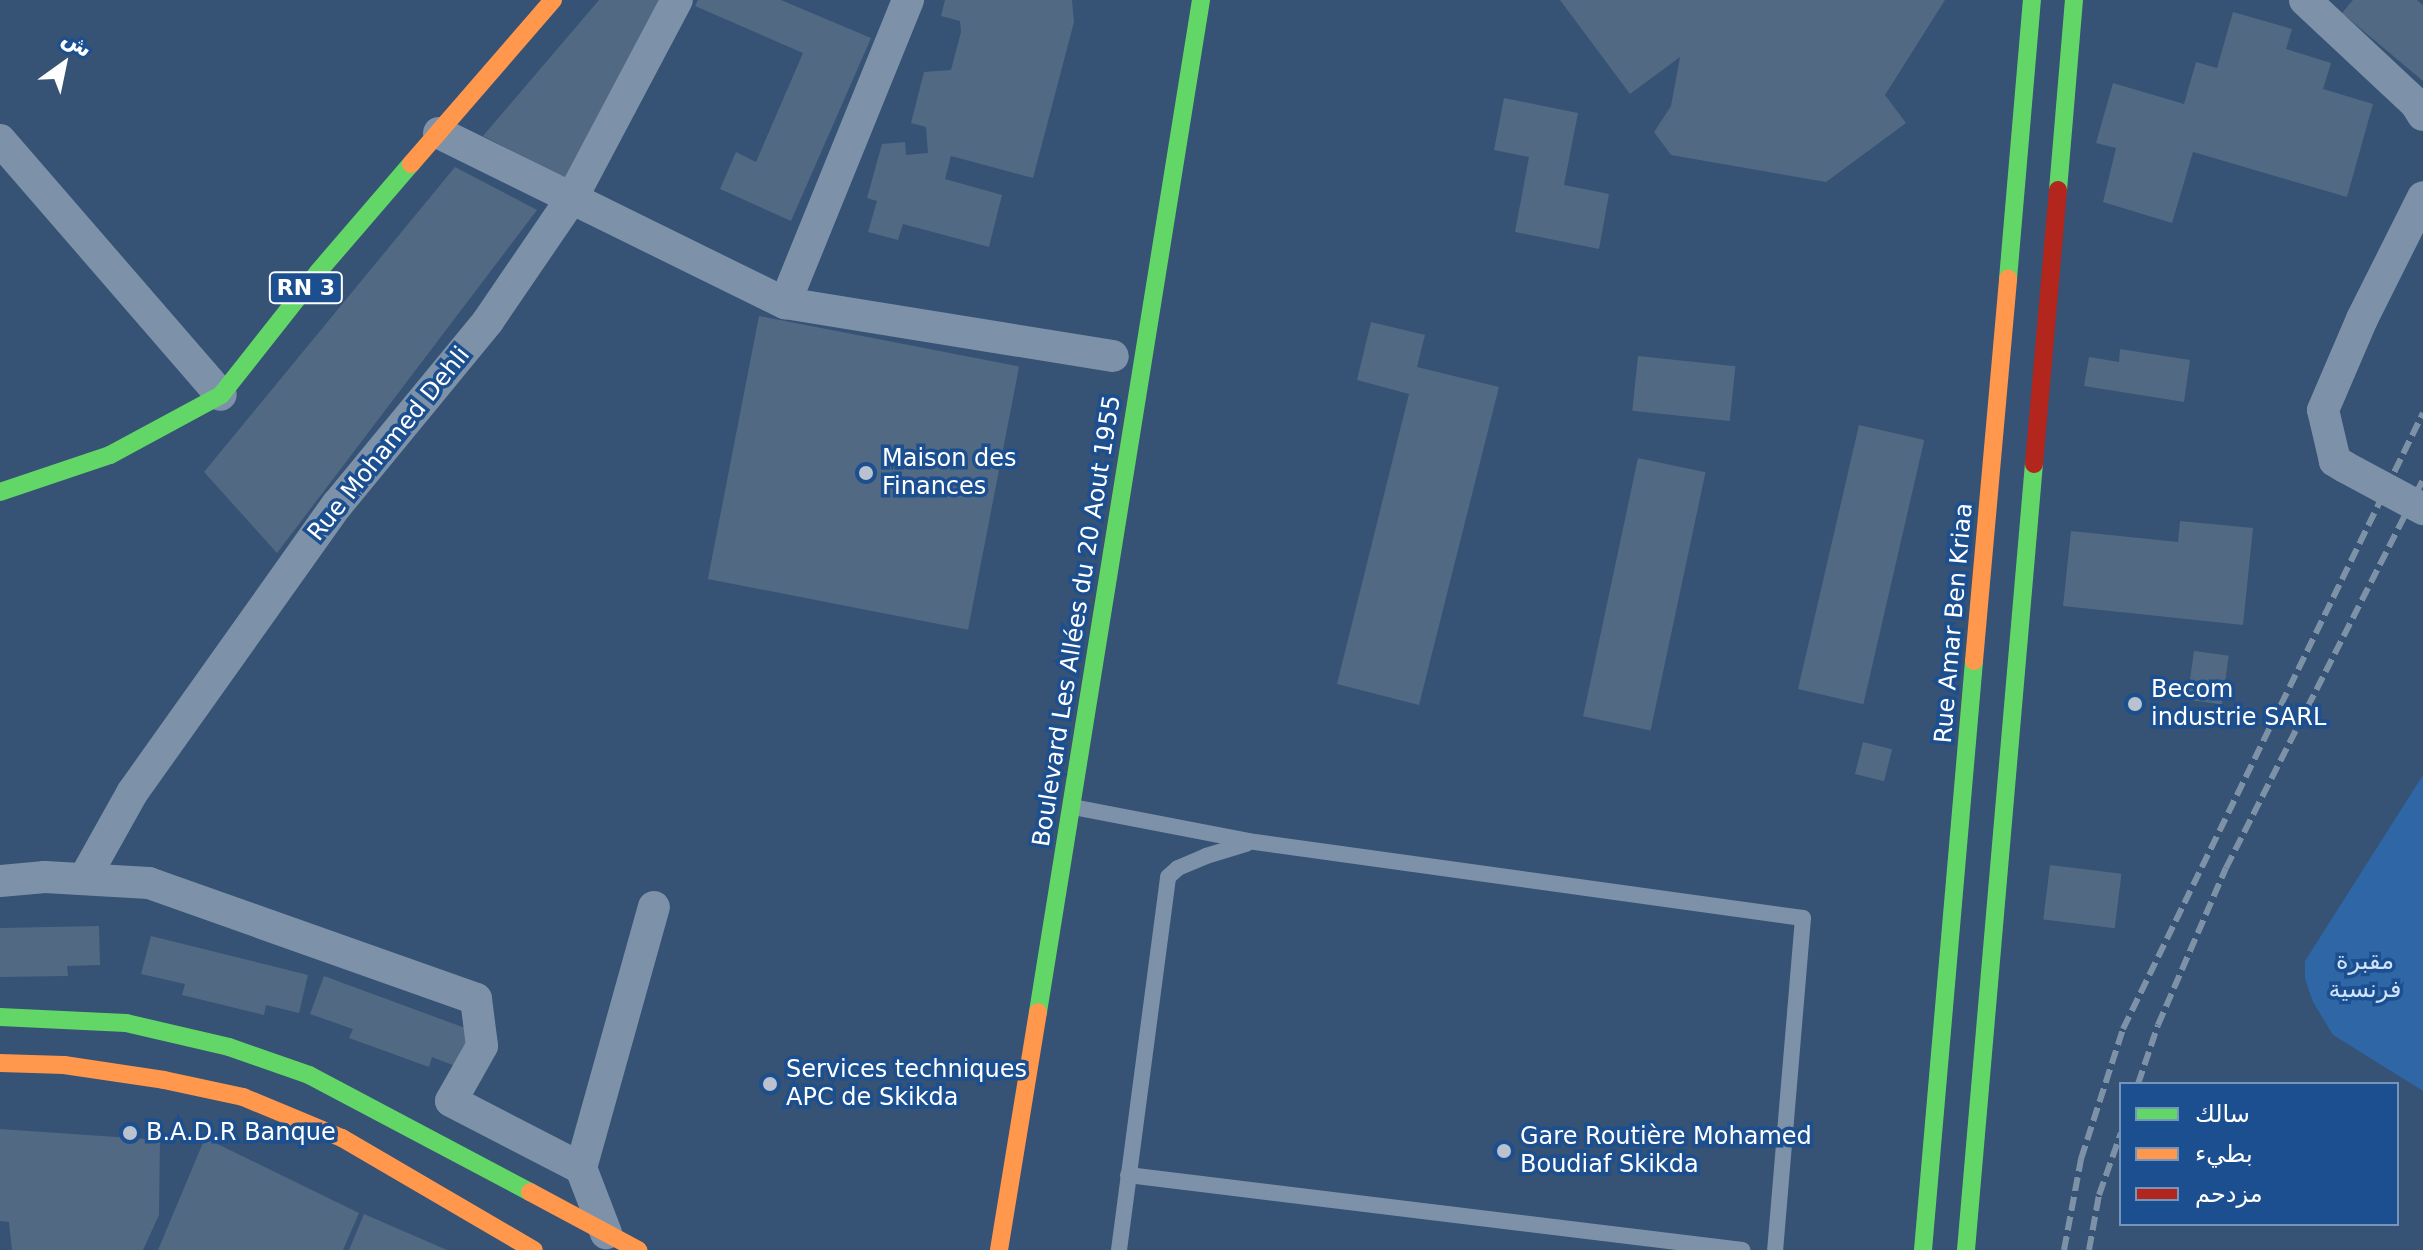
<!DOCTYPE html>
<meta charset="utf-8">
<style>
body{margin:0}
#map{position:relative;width:2423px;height:1250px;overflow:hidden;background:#365274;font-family:"DejaVu Sans",Vazirmatn,sans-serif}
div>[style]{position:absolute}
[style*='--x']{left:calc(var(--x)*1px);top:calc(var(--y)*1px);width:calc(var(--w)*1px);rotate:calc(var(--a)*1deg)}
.green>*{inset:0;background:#2f66a5}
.building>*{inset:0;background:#526984;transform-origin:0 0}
.lane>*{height:16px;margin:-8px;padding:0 8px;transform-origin:8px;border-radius:8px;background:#7d92a8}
.street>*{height:32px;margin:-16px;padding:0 16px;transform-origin:16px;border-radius:16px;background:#7d92a8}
.fast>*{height:18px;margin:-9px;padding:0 9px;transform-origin:9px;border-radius:9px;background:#63d668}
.slow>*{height:18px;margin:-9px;padding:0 9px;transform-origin:9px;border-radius:9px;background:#ff974d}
.jam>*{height:18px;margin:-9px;padding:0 9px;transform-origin:9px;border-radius:9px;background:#b3261e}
.rail>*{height:6px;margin-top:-3px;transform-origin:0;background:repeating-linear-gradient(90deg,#7e92a7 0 14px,transparent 0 20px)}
.street-bridge>*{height:32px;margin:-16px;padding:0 16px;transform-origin:16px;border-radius:16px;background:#7d92a8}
.dots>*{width:22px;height:22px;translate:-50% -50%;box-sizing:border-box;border:4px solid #1b4f8f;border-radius:50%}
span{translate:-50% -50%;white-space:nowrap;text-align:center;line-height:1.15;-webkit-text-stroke:7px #1b4f8f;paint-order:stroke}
.shield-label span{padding:2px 6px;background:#1b4f8f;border:2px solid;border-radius:6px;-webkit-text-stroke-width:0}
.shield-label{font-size:22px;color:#fff;font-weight:700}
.street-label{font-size:24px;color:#fff}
.poi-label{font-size:24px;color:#fff}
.left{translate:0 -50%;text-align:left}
.park-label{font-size:24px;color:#cfe3fa}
.legend{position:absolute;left:2119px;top:1082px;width:280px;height:144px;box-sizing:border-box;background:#1b4f8f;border:2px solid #7695bc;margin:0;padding:10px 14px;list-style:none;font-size:24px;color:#fff}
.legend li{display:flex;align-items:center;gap:16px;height:40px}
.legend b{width:40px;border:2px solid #7695bc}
.north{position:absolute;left:24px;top:24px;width:80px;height:80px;-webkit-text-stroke:6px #1b4f8f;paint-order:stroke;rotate:33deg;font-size:22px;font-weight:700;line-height:32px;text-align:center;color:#fff}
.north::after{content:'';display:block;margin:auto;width:28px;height:36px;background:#fff;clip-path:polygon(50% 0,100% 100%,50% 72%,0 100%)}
</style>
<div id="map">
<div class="green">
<i style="clip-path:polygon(2423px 775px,2423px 1091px,2333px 1035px,2313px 1002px,2305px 979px,2305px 961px)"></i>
</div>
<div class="building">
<i style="clip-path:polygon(599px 0,665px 0,573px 182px,483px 136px)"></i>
<i style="clip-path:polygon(698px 0,781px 0,871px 38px,791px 221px,720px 189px,736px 152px,756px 162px,803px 53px,695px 6px)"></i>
<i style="clip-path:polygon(945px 0,1072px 0,1074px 22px,1033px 178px,951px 156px,945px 179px,1002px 195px,989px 247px,903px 224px,898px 240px,868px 232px,877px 201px,867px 198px,882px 144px,905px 142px,906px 155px,928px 153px,926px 127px,911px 123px,924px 72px,951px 70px,961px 32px,960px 21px,941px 16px)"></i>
<i style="clip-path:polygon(1560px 0,1945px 0,1885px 95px,1906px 123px,1826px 182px,1671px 155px,1654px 132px,1671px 106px,1680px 57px,1630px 94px)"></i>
<i style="clip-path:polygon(2353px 0,2417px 0,2423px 5px,2423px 81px,2342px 13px)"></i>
<i style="clip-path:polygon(2233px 12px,2292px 29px,2286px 49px,2331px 63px,2323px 89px,2373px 104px,2347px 197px,2193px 152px,2172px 223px,2103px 202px,2116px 148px,2096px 143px,2113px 83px,2184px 104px,2196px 62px,2217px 68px)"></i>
<i style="clip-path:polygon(1504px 98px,1578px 113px,1564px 185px,1609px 194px,1599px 249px,1515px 232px,1529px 157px,1494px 150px)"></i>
<i style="clip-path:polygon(455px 167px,537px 210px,277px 553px,204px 472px)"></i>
<i style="left:759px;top:316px;width:265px;height:268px;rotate:11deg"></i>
<i style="clip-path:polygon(1371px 322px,1425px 335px,1417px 367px,1499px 387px,1419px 705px,1337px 684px,1409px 394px,1357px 380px)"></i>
<i style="clip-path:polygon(2120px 349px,2190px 360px,2184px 402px,2084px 386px,2089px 357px,2119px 362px)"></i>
<i style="left:1638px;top:356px;width:98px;height:55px;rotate:6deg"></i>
<i style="left:1859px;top:425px;width:67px;height:271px;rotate:13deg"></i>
<i style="left:1638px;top:458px;width:69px;height:264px;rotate:12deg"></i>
<i style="clip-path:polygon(2180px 521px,2253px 528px,2243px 625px,2063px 606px,2071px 531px,2178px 542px)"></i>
<i style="left:2194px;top:651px;width:35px;height:49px;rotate:8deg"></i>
<i style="left:1863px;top:742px;width:30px;height:33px;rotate:14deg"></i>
<i style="left:2050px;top:865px;width:72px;height:55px;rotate:7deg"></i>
<i style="clip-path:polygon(99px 926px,100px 965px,67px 966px,68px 976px,0 977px,0 928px)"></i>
<i style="clip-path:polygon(151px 936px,308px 975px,299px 1013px,266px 1005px,264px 1015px,182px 995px,185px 984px,141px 974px)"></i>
<i style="clip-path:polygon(324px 976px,476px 1032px,463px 1069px,432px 1057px,429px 1067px,349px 1038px,353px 1029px,310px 1014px)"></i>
<i style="clip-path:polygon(0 1129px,160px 1140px,159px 1215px,143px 1250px,12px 1250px,9px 1222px,0 1221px)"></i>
<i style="clip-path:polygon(205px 1138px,359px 1213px,343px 1250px,158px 1250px)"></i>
<i style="clip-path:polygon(364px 1214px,447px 1250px,349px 1250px)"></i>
</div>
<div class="lane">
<i style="--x:1073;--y:807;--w:185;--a:10.9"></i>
<i style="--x:1255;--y:842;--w:553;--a:7.9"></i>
<i style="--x:1803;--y:918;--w:333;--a:94.8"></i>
<i style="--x:1128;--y:1175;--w:619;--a:6.96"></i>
<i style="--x:1119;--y:1250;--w:376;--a:-82.5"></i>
<i style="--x:1168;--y:877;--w:13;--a:-42"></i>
<i style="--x:1178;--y:868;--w:30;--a:-23"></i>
<i style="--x:1206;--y:856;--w:42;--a:-16.7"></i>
</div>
<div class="street">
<i style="--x:2305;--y:0;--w:152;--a:43.1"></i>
<i style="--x:2416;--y:104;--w:13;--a:58"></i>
<i style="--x:439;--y:133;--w:386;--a:26.2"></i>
<i style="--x:785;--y:303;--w:332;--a:9.2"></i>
<i style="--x:0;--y:140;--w:337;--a:49.1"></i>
<i style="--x:785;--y:303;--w:327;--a:-67.9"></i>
<i style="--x:2345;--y:467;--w:12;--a:-149"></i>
<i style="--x:2335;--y:461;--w:52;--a:-103.2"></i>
<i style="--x:2323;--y:410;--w:99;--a:-66.8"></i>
<i style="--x:2362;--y:319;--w:136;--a:-63.4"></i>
<i style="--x:84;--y:879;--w:98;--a:-60.8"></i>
<i style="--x:132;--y:793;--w:354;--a:-54.6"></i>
<i style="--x:337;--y:505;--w:238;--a:-50.6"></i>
<i style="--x:488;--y:321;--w:149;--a:-55.7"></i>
<i style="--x:572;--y:198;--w:224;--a:-62.1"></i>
<i style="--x:0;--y:881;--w:45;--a:-5.1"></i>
<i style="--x:45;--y:877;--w:104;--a:3.3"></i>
<i style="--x:149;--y:883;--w:347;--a:19.5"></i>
<i style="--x:476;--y:999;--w:47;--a:82.7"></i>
<i style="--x:482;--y:1046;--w:63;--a:119.4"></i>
<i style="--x:451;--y:1101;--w:146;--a:27.3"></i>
<i style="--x:581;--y:1168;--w:70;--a:69"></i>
<i style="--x:581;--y:1168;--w:271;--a:-74.4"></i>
</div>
<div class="fast">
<i style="--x:2058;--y:190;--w:191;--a:-85.2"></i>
<i style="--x:2008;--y:279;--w:280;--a:-85.1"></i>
<i style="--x:0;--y:492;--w:116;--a:-18.6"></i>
<i style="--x:110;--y:455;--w:126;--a:-28.4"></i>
<i style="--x:221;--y:395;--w:157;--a:-51.7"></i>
<i style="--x:318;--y:272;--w:143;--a:-49.3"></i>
<i style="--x:1038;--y:1012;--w:1025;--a:-80.85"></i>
<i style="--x:0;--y:1017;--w:126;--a:2.7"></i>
<i style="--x:126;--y:1023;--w:106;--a:13.1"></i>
<i style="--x:229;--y:1047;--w:85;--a:19.3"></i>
<i style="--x:309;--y:1075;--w:250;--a:27.9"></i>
<i style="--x:1923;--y:1250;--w:591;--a:-85.05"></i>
<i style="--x:1966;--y:1250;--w:789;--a:-85.06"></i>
</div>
<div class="slow">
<i style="--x:411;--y:164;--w:217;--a:-49.1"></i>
<i style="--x:1974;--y:661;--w:384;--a:-84.9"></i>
<i style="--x:0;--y:1063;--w:64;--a:1.8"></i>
<i style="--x:64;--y:1065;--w:101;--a:8.5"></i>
<i style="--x:164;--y:1080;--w:81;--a:12.1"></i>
<i style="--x:243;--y:1097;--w:107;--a:22.5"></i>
<i style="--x:342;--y:1138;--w:222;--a:30.3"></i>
<i style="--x:530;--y:1192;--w:123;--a:28.2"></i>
<i style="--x:999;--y:1250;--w:241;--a:-80.7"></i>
</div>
<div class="jam">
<i style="--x:2034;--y:464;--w:275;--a:-85"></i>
</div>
<div class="rail">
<i style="--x:2138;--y:1084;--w:62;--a:-71.3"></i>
<i style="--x:2158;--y:1025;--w:171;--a:-66.6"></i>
<i style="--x:2226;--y:868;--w:435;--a:-63.1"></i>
<i style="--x:2064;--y:1250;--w:93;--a:-79.4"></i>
<i style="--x:2081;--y:1159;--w:137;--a:-72.1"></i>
<i style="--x:2123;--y:1029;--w:685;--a:-64.03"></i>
<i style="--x:2089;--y:1250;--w:56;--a:-79.7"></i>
<i style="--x:2099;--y:1195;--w:66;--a:-70.5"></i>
</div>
<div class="street-bridge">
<i style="--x:2345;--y:467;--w:89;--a:28.3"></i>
</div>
<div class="dots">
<i style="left:866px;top:473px;background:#b9c2ce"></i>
<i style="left:2135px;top:704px;background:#b9c2ce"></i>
<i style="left:770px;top:1084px;background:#b9c2ce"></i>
<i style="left:130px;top:1133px;background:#b9c2ce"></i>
<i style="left:1504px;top:1151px;background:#b9c2ce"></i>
</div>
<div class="shield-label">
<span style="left:306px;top:288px">RN 3</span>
</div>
<div class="street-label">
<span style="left:389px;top:444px;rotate:-51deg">Rue Mohamed Dehli</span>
<span style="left:1077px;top:621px;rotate:-81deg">Boulevard Les Allées du 20 Aout 1955</span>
<span style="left:1954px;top:623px;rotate:-85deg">Rue Amar Ben Kriaa</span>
</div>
<div class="poi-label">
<span class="left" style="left:882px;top:473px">Maison des<br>Finances</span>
<span class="left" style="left:2151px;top:704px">Becom<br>industrie SARL</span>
<span class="left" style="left:786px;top:1084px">Services techniques<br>APC de Skikda</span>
<span class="left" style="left:146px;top:1133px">B.A.D.R Banque</span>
<span class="left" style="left:1520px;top:1151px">Gare Routière Mohamed<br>Boudiaf Skikda</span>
</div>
<div class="park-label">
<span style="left:2365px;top:976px">مقبرة<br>فرنسية</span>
</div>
<ul class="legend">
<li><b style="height:10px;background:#63d668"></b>سالك</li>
<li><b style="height:10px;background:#ff974d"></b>بطيء</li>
<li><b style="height:10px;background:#b3261e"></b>مزدحم</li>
</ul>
<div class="north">ش</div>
</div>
